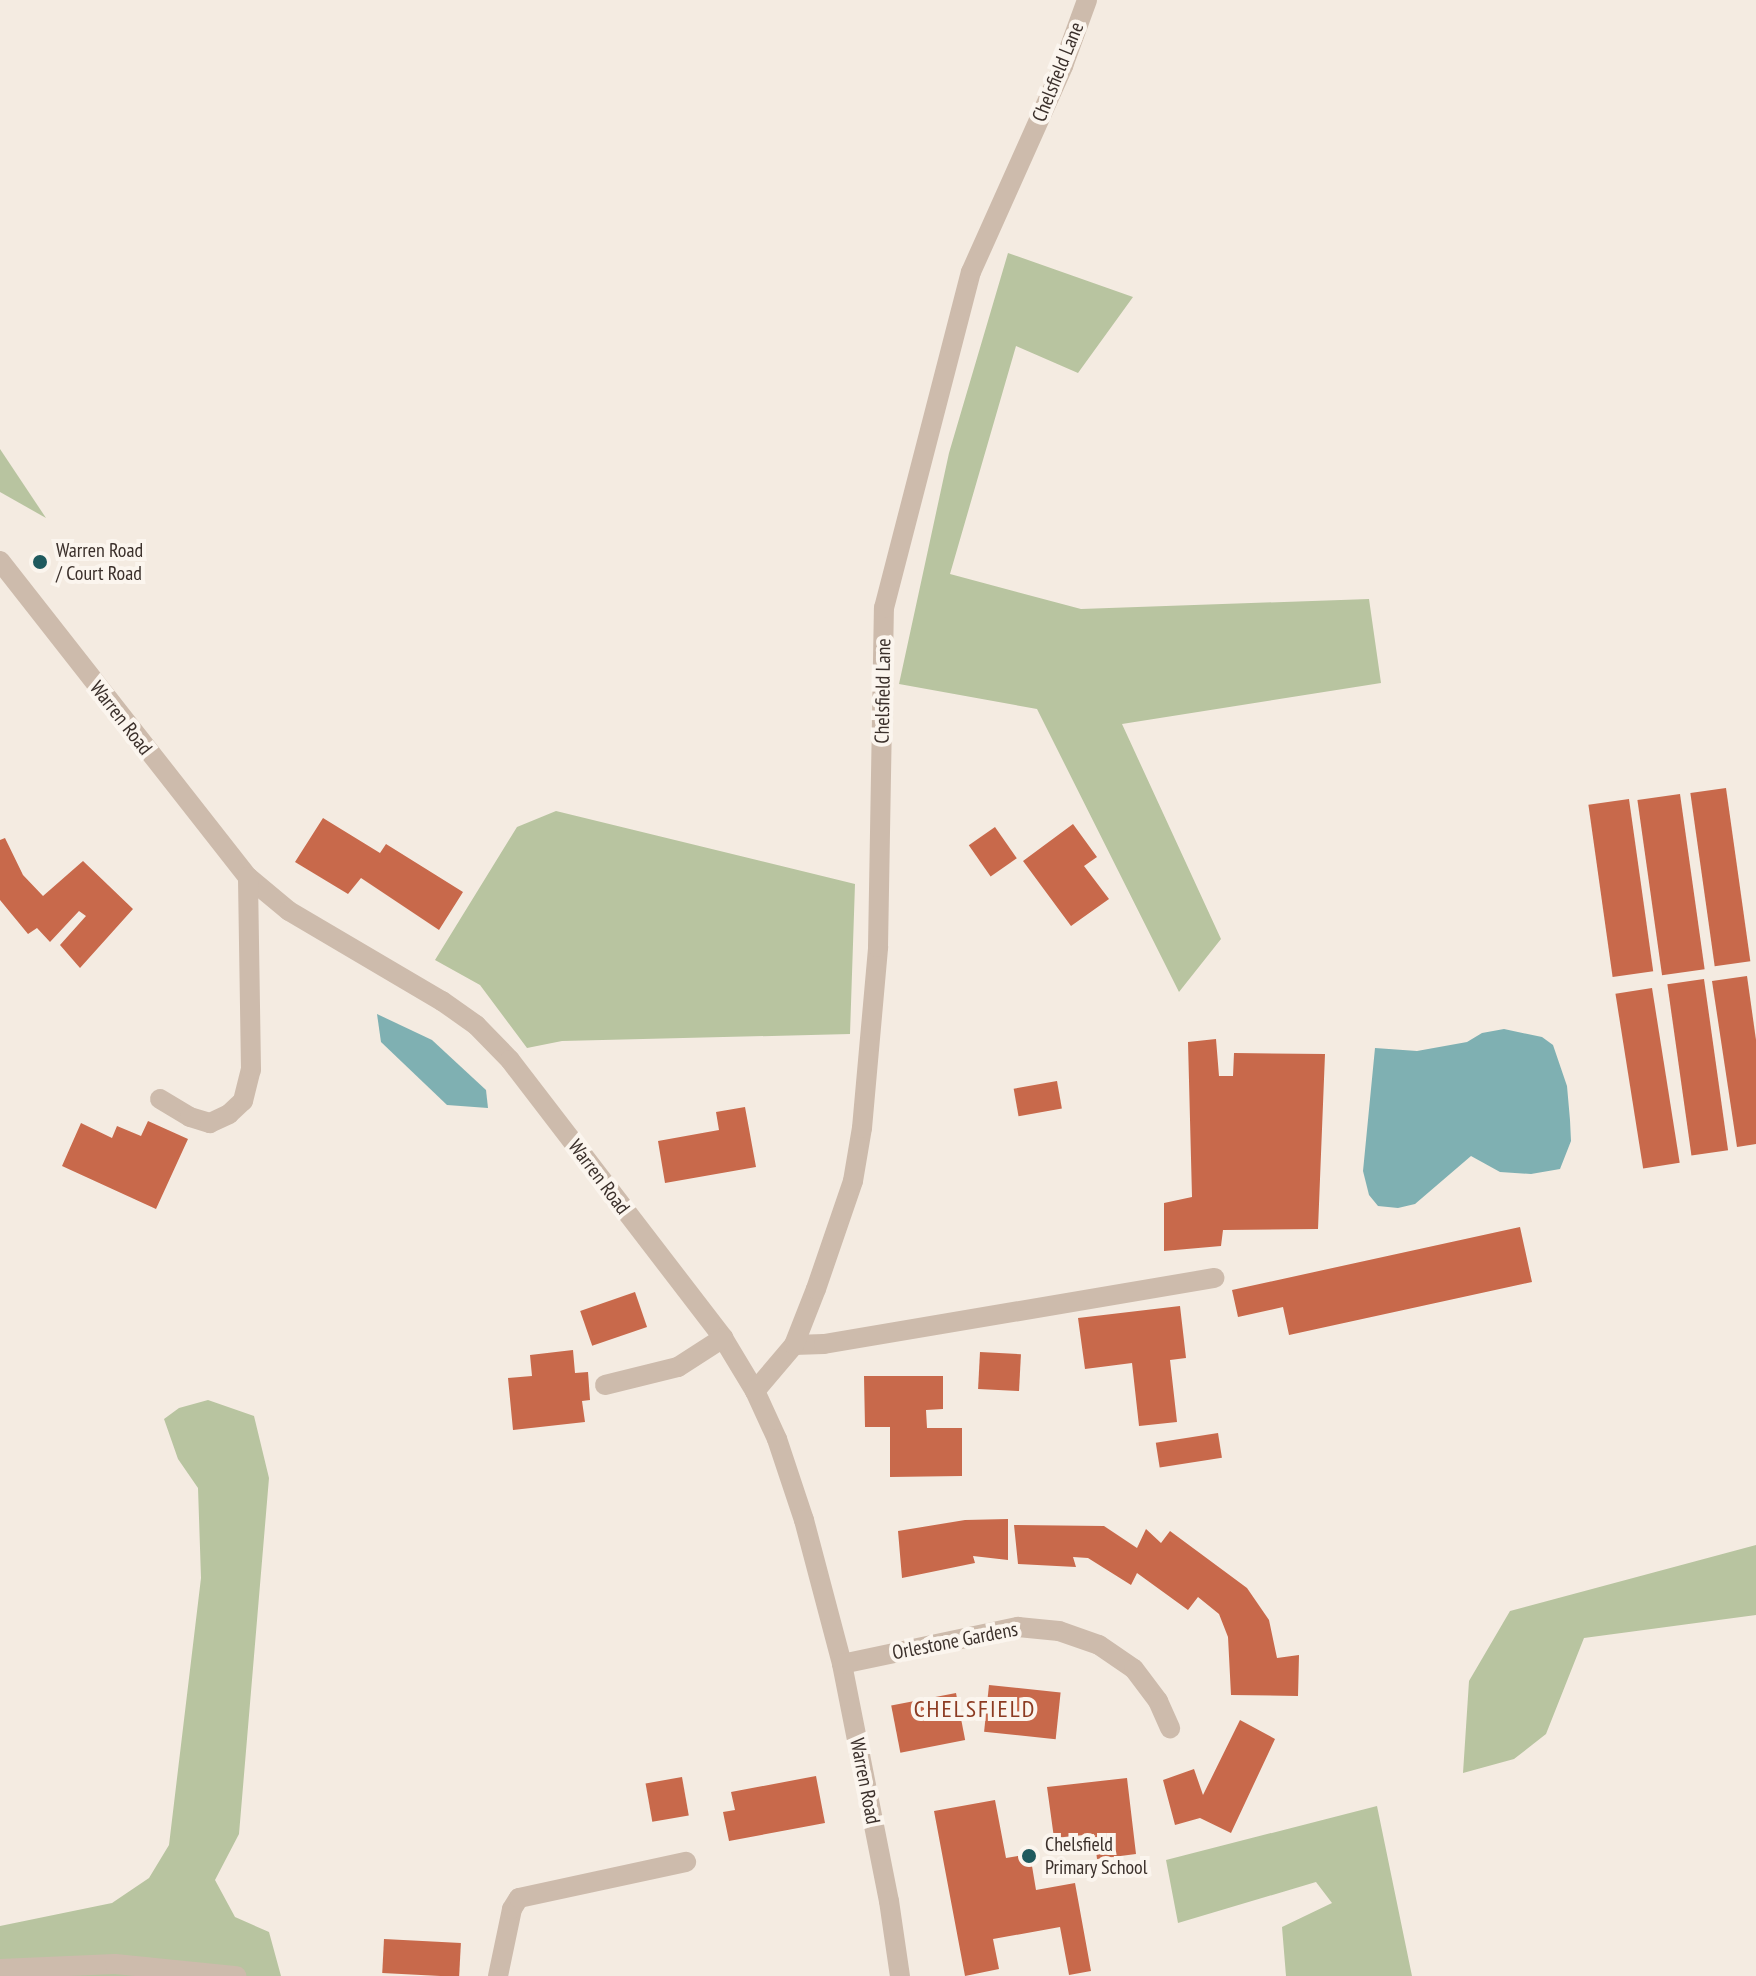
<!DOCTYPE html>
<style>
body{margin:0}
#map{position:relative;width:1756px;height:1976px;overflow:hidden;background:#f4ebe1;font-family:"PT Sans Narrow",sans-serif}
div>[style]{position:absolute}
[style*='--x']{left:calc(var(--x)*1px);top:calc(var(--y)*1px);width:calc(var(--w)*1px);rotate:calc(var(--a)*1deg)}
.green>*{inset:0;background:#b8c4a0}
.water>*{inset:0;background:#7fb0b2}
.building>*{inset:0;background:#c8694b;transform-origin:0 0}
.minor>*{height:20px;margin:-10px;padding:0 10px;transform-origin:10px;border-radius:10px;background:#cdbbac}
.dots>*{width:22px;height:22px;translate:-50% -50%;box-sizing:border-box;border:4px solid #fbf5ee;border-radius:50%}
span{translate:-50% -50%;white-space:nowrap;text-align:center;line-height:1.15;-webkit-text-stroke:8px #fbf5ee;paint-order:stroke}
.street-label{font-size:20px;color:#3b302b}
.poi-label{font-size:20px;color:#3b302b}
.left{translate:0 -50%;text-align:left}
.quarter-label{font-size:24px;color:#8c3b22;letter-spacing:2px}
</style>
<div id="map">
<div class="green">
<i style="clip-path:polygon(1008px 253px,1133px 297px,1078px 373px,1016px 346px,950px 574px,1081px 609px,1369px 599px,1381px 683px,1122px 724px,1221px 939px,1179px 992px,1037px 709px,899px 684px,949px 453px)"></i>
<i style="clip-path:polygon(0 449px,46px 518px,0 492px)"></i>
<i style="clip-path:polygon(556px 811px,855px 884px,850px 1034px,562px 1041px,527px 1048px,480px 985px,435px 960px,517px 827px)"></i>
<i style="clip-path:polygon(208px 1400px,254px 1416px,269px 1478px,239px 1834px,215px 1880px,235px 1917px,269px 1932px,281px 1976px,0 1976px,0 1926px,112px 1903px,149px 1878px,169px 1845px,201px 1578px,198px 1488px,178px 1459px,164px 1419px,179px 1408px)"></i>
<i style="clip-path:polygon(1756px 1545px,1756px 1615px,1584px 1638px,1546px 1734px,1514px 1759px,1463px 1773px,1469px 1681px,1510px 1611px)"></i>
<i style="clip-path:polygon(1377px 1806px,1412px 1976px,1286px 1976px,1282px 1927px,1332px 1903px,1316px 1882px,1178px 1923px,1166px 1860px)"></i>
</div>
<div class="water">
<i style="clip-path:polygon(377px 1014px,432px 1040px,486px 1090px,488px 1108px,447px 1105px,381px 1042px)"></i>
<i style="clip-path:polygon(1504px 1029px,1542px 1037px,1553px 1045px,1567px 1086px,1570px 1120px,1571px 1141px,1560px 1169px,1531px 1174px,1500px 1172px,1471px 1156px,1415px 1204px,1398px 1208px,1378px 1206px,1369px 1195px,1363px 1171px,1375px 1048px,1417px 1051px,1467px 1042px,1482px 1033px)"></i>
</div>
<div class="building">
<i style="left:1726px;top:788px;width:175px;height:36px;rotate:82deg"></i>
<i style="left:1680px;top:794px;width:177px;height:43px;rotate:82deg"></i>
<i style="left:1629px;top:799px;width:174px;height:41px;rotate:82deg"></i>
<i style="clip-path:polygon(323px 818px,380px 853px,386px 844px,463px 892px,439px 930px,361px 878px,348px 894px,295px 862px)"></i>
<i style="clip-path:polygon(1073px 824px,1097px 857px,1084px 866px,1109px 899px,1071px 926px,1023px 861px)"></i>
<i style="left:995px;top:827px;width:38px;height:32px;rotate:55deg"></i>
<i style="clip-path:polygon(5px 838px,23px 875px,43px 896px,83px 861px,133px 909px,80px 968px,60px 945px,86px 916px,79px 911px,50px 942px,37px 928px,28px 934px,0 900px,0 840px)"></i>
<i style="clip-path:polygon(1747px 976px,1756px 1040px,1756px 1144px,1737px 1147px,1712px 981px)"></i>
<i style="left:1704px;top:979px;width:173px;height:37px;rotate:82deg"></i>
<i style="left:1652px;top:988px;width:177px;height:37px;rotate:81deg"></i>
<i style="clip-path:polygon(1216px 1039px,1219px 1076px,1233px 1076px,1234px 1053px,1325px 1054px,1318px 1229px,1223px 1230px,1221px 1246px,1164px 1251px,1164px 1203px,1192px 1197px,1188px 1042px)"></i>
<i style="left:1057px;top:1081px;width:28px;height:44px;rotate:80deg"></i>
<i style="clip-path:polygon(745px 1107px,756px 1167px,665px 1183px,658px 1141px,719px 1130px,716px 1112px)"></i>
<i style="clip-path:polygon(148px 1121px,188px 1139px,156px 1209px,62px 1166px,81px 1123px,112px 1138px,117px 1126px,141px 1136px)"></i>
<i style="clip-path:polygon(1520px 1227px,1532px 1282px,1289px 1335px,1283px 1307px,1238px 1317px,1232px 1290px)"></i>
<i style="left:635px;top:1292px;width:37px;height:58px;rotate:71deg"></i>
<i style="clip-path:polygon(1180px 1306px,1186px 1358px,1170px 1360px,1177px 1422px,1139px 1426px,1132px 1363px,1085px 1369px,1078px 1318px)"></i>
<i style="clip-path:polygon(573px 1350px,575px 1373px,588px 1372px,590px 1400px,582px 1401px,585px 1422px,513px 1430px,508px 1378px,532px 1376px,530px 1355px)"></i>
<i style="left:980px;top:1352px;width:41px;height:37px;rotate:3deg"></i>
<i style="clip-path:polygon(864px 1376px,943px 1376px,943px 1409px,926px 1410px,927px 1428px,962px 1428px,962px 1476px,890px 1477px,890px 1427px,865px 1427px)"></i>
<i style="left:1218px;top:1433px;width:25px;height:63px;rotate:81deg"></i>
<i style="clip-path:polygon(1008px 1519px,1008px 1560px,973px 1556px,975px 1563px,902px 1578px,898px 1531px,965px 1520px)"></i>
<i style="clip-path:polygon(1014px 1525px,1104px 1526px,1137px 1548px,1146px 1529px,1161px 1543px,1170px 1531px,1247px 1588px,1269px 1620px,1277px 1658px,1299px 1655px,1298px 1696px,1231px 1695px,1228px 1637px,1219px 1614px,1198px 1597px,1188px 1610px,1137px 1573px,1131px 1585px,1088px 1558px,1073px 1557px,1076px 1567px,1018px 1564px)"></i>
<i style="left:989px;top:1685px;width:72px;height:47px;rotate:6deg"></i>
<i style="left:956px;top:1693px;width:48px;height:66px;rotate:79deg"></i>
<i style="clip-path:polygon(1240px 1720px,1275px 1739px,1231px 1833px,1200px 1818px,1175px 1825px,1163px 1780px,1194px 1769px,1203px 1795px)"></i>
<i style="clip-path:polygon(816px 1776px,825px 1823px,729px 1841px,723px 1812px,735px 1810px,731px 1792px)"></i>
<i style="left:682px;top:1777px;width:39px;height:37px;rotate:80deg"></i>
<i style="clip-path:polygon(1127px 1778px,1136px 1854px,1097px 1859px,1094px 1834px,1054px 1838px,1047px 1787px)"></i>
<i style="clip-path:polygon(995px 1800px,1006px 1858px,1030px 1854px,1036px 1890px,1075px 1883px,1091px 1971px,1069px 1975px,1060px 1927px,993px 1939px,999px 1969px,965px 1976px,934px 1811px)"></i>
<i style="left:384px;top:1939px;width:77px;height:34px;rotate:3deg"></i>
</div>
<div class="minor">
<i style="--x:0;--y:561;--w:402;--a:51.9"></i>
<i style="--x:248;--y:877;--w:53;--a:39.7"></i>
<i style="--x:289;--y:911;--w:178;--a:30.5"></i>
<i style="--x:442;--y:1001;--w:42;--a:35.2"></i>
<i style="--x:476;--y:1025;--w:49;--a:45.8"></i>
<i style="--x:510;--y:1060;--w:350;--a:52.5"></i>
<i style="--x:723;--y:1338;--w:62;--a:58.9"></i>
<i style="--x:755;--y:1391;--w:53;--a:65.4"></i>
<i style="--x:777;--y:1439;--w:85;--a:71.6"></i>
<i style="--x:804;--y:1520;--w:149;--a:75.2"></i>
<i style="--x:842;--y:1664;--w:242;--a:78.8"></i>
<i style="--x:889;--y:1901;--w:76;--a:81.7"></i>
<i style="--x:160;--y:1099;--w:35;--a:31"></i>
<i style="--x:190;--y:1117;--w:21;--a:17"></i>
<i style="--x:210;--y:1123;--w:21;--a:-25"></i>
<i style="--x:229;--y:1114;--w:19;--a:-43"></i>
<i style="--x:243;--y:1101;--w:32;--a:-76"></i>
<i style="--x:251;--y:1070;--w:193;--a:-90.9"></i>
<i style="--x:794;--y:1345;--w:30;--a:-2"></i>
<i style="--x:824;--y:1344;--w:396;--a:-9.6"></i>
<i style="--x:605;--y:1385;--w:75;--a:-13.9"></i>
<i style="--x:678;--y:1367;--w:54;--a:-32.8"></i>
<i style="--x:755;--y:1391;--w:60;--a:-49.7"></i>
<i style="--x:794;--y:1345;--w:60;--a:-68.6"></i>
<i style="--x:816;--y:1289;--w:114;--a:-71.1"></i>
<i style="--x:853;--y:1181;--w:54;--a:-80.4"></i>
<i style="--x:862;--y:1128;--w:182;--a:-84.9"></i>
<i style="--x:878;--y:947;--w:339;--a:-89"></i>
<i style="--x:884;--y:608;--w:347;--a:-75.5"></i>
<i style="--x:971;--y:272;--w:226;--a:-65.9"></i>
<i style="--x:1063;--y:66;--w:70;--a:-70"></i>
<i style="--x:842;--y:1664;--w:180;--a:-11.9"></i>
<i style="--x:1018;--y:1627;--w:41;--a:5.6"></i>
<i style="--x:1059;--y:1631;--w:42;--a:19.3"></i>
<i style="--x:1099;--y:1645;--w:42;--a:34.4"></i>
<i style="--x:1134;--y:1669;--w:40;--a:53"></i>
<i style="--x:1158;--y:1701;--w:30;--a:66"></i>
<i style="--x:0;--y:1969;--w:115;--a:-2.5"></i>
<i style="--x:115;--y:1964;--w:122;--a:5.7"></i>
<i style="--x:498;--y:1976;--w:68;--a:-78.2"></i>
<i style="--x:512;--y:1909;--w:13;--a:-58"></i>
<i style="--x:519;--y:1898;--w:171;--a:-12.2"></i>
</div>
<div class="dots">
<i style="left:40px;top:562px;background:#1f5a5e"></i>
<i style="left:1029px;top:1856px;background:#1f5a5e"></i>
</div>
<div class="street-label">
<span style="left:1058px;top:72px;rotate:-68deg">Chelsfield Lane</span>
<span style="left:883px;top:691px;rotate:-89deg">Chelsfield Lane</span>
<span style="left:121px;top:718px;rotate:52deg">Warren Road</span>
<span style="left:599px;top:1177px;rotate:53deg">Warren Road</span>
<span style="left:955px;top:1641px;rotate:-11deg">Orlestone Gardens</span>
<span style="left:865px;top:1781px;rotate:79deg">Warren Road</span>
</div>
<div class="poi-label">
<span class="left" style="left:56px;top:562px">Warren Road<br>/ Court Road</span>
<span class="left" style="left:1045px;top:1856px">Chelsfield<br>Primary School</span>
</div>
<div class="quarter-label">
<span style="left:975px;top:1709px">CHELSFIELD</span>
</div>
</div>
